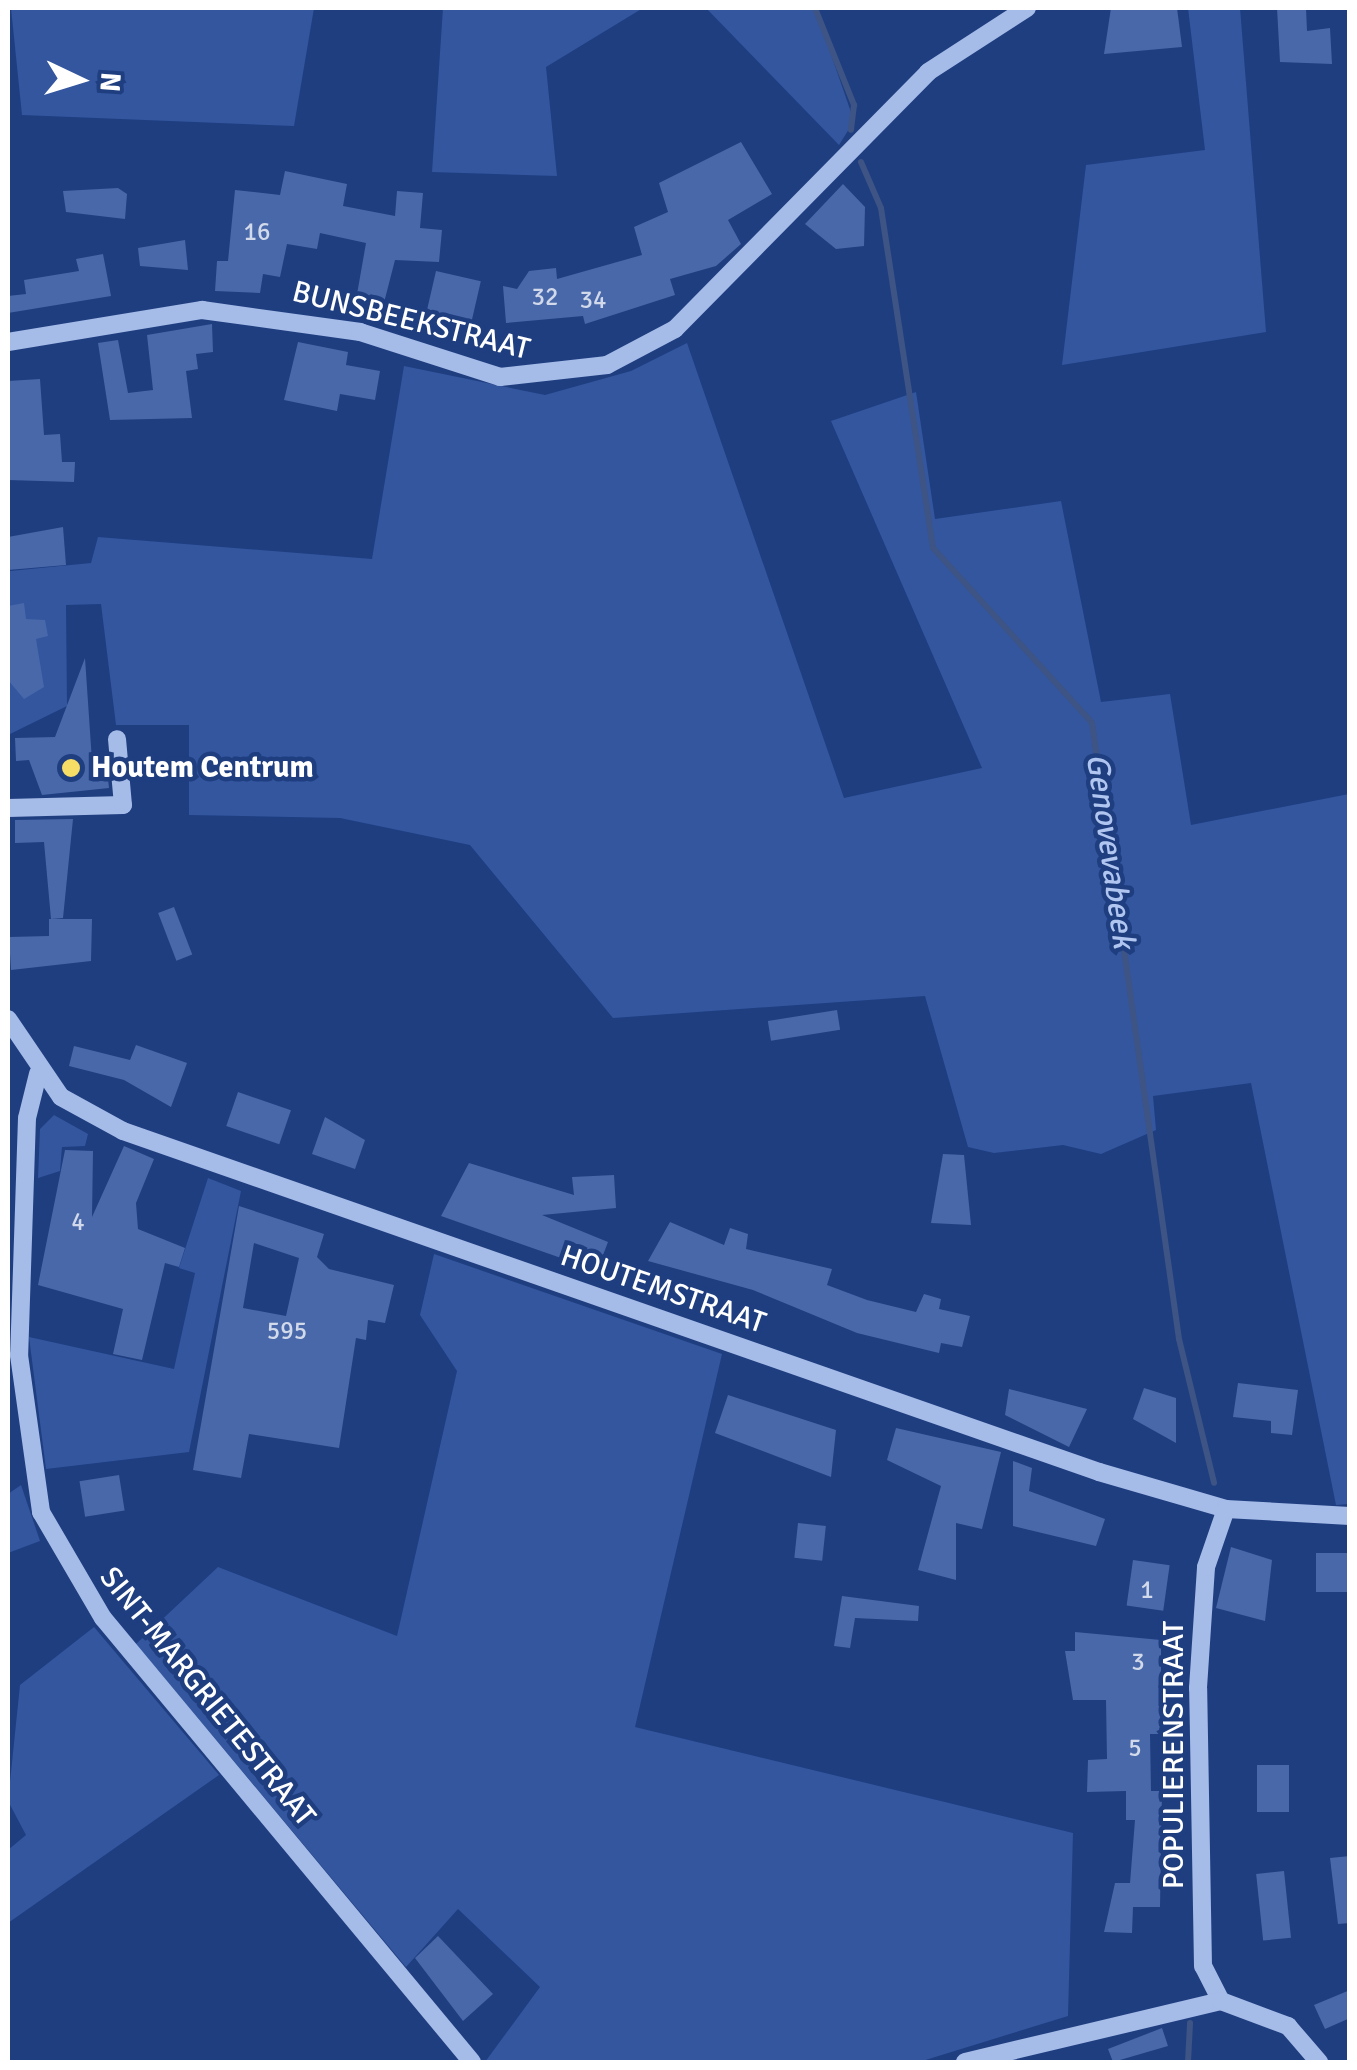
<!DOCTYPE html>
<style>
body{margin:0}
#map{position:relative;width:1357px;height:2070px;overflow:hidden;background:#1f3e80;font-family:Signika,sans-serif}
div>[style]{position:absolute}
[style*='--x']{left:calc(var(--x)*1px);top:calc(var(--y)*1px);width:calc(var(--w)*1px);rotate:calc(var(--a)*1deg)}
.green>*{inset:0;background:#33569f}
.stream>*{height:6px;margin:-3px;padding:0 3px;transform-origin:3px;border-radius:3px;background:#3d5485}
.building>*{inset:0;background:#4868aa;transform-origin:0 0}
.minor>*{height:18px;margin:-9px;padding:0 9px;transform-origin:9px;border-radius:9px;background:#a5bbe8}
.dots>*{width:28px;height:28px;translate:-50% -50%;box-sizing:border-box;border:5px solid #1f3e80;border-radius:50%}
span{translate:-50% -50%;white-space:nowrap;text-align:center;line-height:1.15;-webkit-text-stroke:9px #1f3e80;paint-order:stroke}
.number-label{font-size:25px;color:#d1d9ea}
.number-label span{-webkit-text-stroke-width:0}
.street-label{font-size:30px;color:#fff}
.poi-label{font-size:30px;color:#fff;font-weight:700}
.left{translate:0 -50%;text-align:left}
.water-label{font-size:32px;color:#b0c6f0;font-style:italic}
.frame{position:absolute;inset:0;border:10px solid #fff;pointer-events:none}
.north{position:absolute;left:30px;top:30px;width:100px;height:100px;-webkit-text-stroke:8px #1f3e80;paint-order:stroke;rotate:94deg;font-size:28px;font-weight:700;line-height:40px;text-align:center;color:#fff}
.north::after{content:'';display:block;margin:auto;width:35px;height:45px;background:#fff;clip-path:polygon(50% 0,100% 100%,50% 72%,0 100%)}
</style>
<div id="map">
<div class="green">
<i style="clip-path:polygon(11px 8px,314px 8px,294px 126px,22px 115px)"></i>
<i style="clip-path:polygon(443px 8px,643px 8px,546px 67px,557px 176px,432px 172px)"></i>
<i style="clip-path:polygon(706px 8px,815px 8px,854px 121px,839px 145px)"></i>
<i style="clip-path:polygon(1188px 8px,1240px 8px,1266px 332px,1062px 365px,1086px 165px,1205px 150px)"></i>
<i style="clip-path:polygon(687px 343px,844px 798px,982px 768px,831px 421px,916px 392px,935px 519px,1061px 501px,1101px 702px,1170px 694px,1191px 825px,1349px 794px,1349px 1504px,1336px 1505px,1251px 1083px,1153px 1096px,1156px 1130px,1101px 1154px,1063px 1145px,994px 1153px,968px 1147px,925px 996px,613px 1018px,470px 845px,340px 818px,189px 815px,189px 725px,116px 725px,101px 604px,66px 605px,67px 706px,8px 735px,10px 571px,91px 563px,98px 537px,372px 559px,404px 366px,545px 395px,631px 371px)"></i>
<i style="clip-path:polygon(54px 1115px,88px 1134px,85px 1146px,62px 1147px,60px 1171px,38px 1178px,40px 1129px)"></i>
<i style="clip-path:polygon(208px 1178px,241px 1191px,189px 1452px,46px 1469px,29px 1337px,174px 1369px,195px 1273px,179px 1268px)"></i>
<i style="clip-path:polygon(434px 1254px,722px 1354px,635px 1727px,1073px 1833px,1068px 2016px,919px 2062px,485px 2062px,540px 1987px,458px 1909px,406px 1967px,136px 1644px,218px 1567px,397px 1636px,457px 1371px,420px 1315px)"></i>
<i style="clip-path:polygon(21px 1485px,40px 1541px,8px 1553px,8px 1494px)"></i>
<i style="clip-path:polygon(94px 1627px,219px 1775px,8px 1923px,8px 1850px,26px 1835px,8px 1801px,20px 1685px)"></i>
</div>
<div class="stream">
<i style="--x:815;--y:8;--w:105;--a:68.1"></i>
<i style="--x:854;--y:105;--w:25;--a:97"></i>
<i style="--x:861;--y:162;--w:50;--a:66.5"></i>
<i style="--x:881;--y:208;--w:344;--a:81.3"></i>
<i style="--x:933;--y:548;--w:236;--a:47.7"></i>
<i style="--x:1092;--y:723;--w:622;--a:81.96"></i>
<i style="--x:1179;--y:1339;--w:148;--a:76.3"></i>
<i style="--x:1188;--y:2062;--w:39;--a:-87"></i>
</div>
<div class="building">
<i style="clip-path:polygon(1111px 8px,1177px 8px,1182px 47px,1104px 54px)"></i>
<i style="clip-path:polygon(1277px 8px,1306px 8px,1307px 31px,1330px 28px,1332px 64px,1280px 62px)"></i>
<i style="clip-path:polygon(741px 142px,772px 194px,728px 220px,741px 244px,716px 266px,670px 279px,675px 295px,585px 324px,583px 316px,506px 323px,503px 286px,517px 289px,529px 271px,556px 268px,557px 279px,642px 255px,634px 227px,668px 212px,659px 183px)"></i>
<i style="clip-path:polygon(285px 171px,347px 184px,343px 206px,395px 216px,397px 191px,423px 193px,420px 228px,442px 230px,439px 262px,395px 260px,379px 322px,353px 317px,366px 243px,320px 233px,317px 249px,287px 244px,280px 277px,263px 274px,260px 293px,215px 291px,217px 261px,228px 261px,235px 190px,280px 195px)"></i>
<i style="clip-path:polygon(843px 184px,865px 207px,864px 246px,836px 249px,805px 224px)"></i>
<i style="clip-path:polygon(118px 188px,127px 194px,125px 219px,66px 212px,63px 191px)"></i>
<i style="clip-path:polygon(185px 240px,188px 270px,140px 266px,138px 248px)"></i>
<i style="clip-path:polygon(103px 254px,111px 296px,8px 313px,8px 296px,26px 294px,24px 280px,79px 271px,76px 259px)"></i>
<i style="left:436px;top:271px;width:46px;height:40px;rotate:13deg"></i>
<i style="clip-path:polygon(212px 324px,213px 352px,196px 354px,198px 369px,186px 371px,192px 418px,110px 420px,98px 343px,118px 340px,128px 393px,153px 390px,147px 335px)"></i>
<i style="clip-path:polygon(298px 342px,348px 352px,346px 365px,380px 371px,375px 400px,340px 394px,337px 411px,284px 400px)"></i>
<i style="clip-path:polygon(40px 379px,44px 435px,60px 434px,62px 462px,75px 462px,74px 482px,8px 480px,8px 381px)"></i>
<i style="clip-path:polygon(63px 527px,66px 565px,8px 570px,8px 537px)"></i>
<i style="clip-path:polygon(24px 603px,26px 619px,45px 620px,48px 636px,36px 639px,44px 687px,24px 699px,8px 680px,8px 606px)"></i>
<i style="clip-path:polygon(85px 658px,92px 761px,106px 760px,109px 788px,42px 795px,29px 760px,16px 761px,15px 738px,55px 737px)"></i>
<i style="clip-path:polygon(73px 819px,63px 918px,51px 919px,44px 842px,15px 843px,15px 820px)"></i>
<i style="left:174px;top:907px;width:51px;height:17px;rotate:69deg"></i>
<i style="clip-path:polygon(49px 919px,92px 919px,91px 961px,11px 970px,9px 937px,49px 936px)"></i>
<i style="left:837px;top:1010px;width:20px;height:70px;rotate:81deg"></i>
<i style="clip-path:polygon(136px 1045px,187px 1063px,171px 1107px,124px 1080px,69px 1066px,74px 1046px,130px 1060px)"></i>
<i style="left:238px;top:1092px;width:56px;height:36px;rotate:19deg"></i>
<i style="clip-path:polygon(325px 1117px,365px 1140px,355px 1169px,312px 1154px)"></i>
<i style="clip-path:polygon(124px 1146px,154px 1159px,136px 1203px,138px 1229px,185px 1248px,179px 1267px,165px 1263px,142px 1360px,113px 1354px,123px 1309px,38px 1285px,65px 1150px,93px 1151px,92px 1217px)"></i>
<i style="clip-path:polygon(943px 1154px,964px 1155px,971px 1225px,931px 1223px)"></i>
<i style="clip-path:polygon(469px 1163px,574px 1195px,572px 1177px,614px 1175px,616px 1208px,542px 1215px,608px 1242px,600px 1263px,587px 1258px,584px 1266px,441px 1216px)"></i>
<i style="clip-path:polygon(evenodd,239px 1206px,324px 1234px,317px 1257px,329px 1269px,394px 1285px,385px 1323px,368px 1320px,366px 1340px,356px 1338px,339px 1448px,249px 1434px,241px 1478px,193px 1470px,239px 1206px,254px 1243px,299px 1258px,286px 1316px,243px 1308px,254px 1243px)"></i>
<i style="clip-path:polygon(670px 1222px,724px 1245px,730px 1228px,748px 1234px,746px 1249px,832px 1269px,827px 1285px,867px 1300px,916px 1312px,924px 1294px,941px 1299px,939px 1309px,970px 1316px,962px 1347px,941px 1343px,939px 1353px,857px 1333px,753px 1290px,648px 1261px)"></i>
<i style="clip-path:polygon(1238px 1383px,1298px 1390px,1292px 1435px,1271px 1433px,1271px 1421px,1233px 1417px)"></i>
<i style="clip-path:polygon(1144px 1388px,1176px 1398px,1176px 1443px,1133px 1419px)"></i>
<i style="clip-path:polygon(1009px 1389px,1087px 1409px,1069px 1447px,1005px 1415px)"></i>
<i style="clip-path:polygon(728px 1395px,836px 1430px,831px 1477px,715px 1433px)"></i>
<i style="clip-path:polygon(896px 1428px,1001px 1452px,982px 1529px,956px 1523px,956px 1580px,918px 1570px,941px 1486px,887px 1460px)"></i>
<i style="clip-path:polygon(1013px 1461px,1032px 1468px,1029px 1491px,1105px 1519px,1096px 1546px,1013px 1526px)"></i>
<i style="left:119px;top:1475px;width:36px;height:40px;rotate:81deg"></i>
<i style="left:798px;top:1523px;width:28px;height:35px;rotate:6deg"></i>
<i style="clip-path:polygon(1231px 1547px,1272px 1560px,1265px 1621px,1216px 1608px)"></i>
<i style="left:1350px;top:1553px;width:39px;height:34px;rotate:90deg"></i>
<i style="left:1133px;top:1560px;width:37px;height:46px;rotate:8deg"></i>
<i style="clip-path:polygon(842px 1596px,919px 1606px,918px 1621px,855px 1618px,850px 1648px,834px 1646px)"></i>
<i style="clip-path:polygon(1075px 1632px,1161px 1640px,1161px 1734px,1150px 1734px,1151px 1791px,1162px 1791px,1160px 1907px,1133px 1907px,1132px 1933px,1104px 1932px,1115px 1883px,1130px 1883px,1135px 1820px,1126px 1820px,1126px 1791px,1087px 1792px,1088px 1760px,1107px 1759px,1106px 1700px,1073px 1700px,1065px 1651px,1075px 1651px)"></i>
<i style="left:1257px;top:1765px;width:32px;height:47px"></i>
<i style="clip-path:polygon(1350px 1856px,1350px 1923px,1338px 1924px,1330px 1858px)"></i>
<i style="left:1284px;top:1871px;width:67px;height:28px;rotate:84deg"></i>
<i style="clip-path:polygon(438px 1936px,493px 1994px,463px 2021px,415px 1958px)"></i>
<i style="clip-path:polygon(1350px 1990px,1350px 2018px,1325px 2029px,1314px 2005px)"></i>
<i style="clip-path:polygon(1162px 2028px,1168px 2046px,1113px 2062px,1108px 2049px)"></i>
</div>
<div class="minor">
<i style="--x:8;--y:342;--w:197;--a:-9.4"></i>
<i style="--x:202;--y:310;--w:160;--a:7.9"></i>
<i style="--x:360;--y:332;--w:147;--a:17.8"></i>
<i style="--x:500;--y:377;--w:108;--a:-6.4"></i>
<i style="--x:607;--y:365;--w:77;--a:-27.9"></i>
<i style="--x:675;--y:329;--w:361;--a:-45.4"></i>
<i style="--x:928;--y:72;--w:118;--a:-32.9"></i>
<i style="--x:8;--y:808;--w:115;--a:-1.5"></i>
<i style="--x:123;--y:805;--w:66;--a:-95.2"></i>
<i style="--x:8;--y:1019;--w:94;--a:55.8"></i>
<i style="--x:61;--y:1097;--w:71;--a:28.7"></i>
<i style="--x:123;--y:1131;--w:1034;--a:19.26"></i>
<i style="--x:1099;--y:1472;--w:132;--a:16.2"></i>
<i style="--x:1226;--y:1509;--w:124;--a:3.2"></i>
<i style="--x:38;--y:1074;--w:45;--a:104"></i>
<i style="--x:27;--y:1118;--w:237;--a:91.9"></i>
<i style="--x:19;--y:1355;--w:159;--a:82"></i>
<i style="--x:41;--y:1512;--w:123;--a:59.7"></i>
<i style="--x:103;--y:1618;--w:577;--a:50.27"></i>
<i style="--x:1221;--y:2001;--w:39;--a:-117"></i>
<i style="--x:1203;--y:1966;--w:278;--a:-91"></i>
<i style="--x:1198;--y:1688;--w:121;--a:-86.2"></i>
<i style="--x:1206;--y:1567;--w:61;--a:-71"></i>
<i style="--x:965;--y:2062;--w:263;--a:-13.4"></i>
<i style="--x:1221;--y:2001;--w:72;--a:20.5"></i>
<i style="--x:1288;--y:2026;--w:48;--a:49.3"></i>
</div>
<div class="dots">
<i style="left:71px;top:768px;background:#f6dd65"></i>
</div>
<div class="number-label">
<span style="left:257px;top:232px">16</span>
<span style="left:545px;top:297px">32</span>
<span style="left:593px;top:300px">34</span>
<span style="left:78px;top:1222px">4</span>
<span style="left:287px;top:1331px">595</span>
<span style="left:1147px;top:1590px">1</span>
<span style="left:1138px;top:1662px">3</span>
<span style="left:1135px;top:1748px">5</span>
</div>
<div class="street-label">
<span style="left:411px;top:321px;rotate:14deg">BUNSBEEKSTRAAT</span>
<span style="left:663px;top:1290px;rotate:19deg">HOUTEMSTRAAT</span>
<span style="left:207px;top:1697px;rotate:51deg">SINT-MARGRIETESTRAAT</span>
<span style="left:1174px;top:1755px;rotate:-90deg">POPULIERENSTRAAT</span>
</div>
<div class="poi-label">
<span class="left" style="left:91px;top:768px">Houtem Centrum</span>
</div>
<div class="water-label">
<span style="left:1110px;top:851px;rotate:82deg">Genovevabeek</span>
</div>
<div class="frame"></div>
<div class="north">N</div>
</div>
